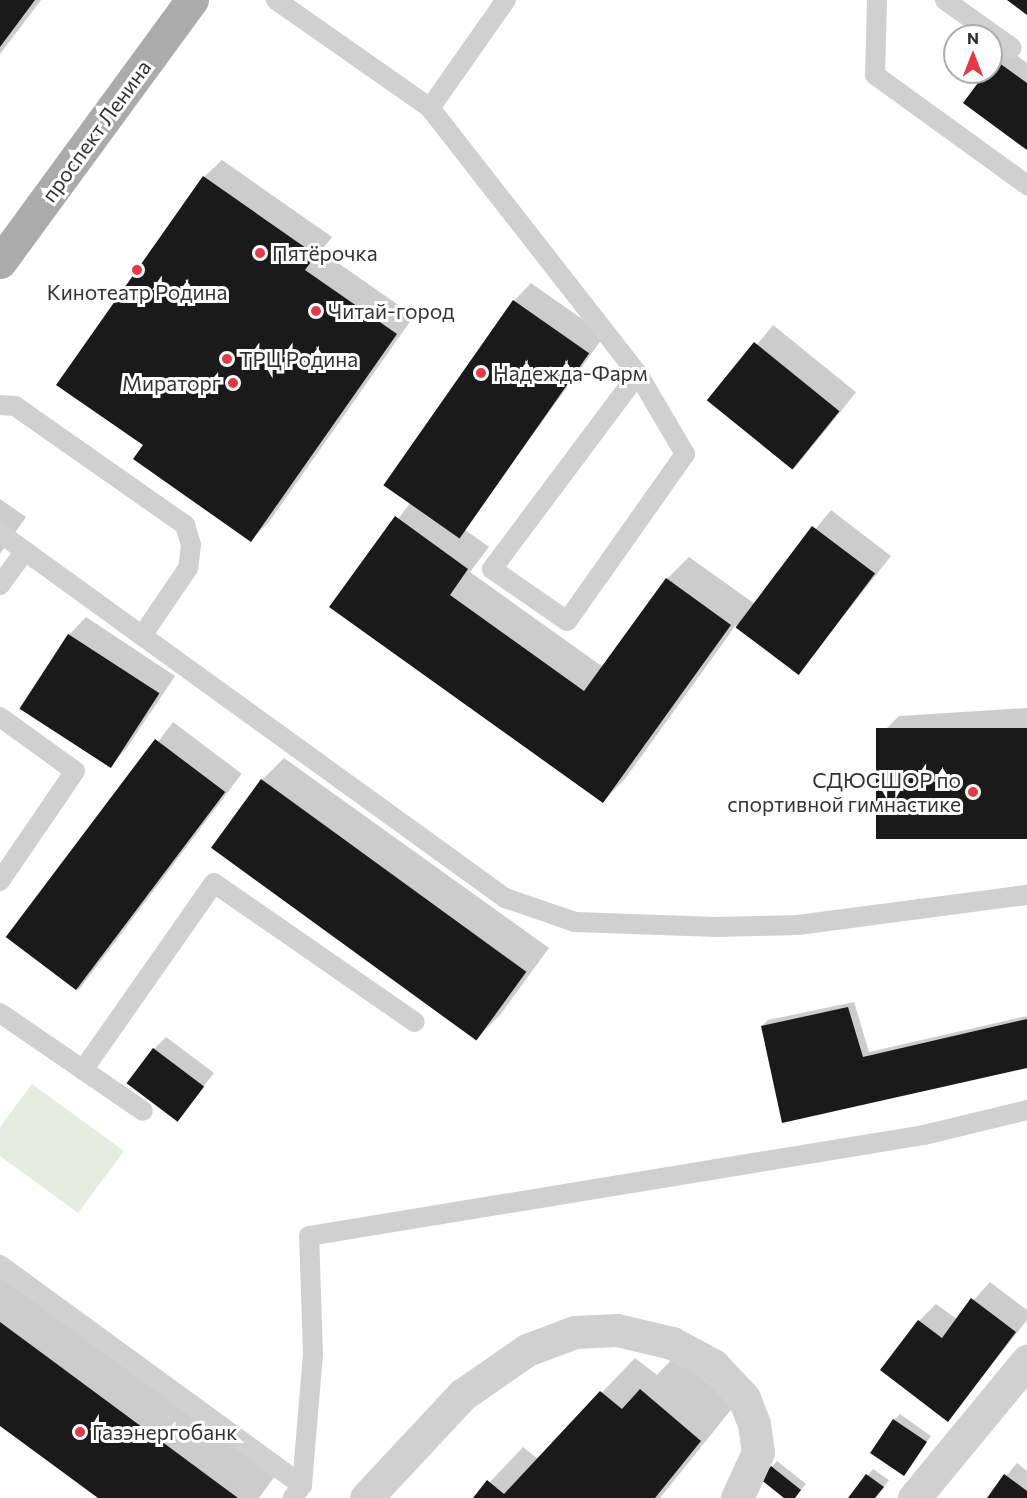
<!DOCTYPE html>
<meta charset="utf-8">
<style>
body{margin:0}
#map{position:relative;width:1027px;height:1498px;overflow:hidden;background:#fff;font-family:Commissioner,sans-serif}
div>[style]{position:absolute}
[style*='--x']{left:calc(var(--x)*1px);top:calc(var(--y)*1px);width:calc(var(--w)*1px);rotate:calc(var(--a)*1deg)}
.green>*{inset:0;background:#e6ecdf}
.shadow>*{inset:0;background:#0003;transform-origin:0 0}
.building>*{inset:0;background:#1a1a1a;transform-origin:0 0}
.service>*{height:20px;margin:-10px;padding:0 10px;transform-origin:10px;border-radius:10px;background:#d0d0d0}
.minor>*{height:33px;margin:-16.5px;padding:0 16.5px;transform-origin:16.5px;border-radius:16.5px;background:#d0d0d0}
.primary>*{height:33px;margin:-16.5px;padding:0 16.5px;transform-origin:16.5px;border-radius:16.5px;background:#ababab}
.dots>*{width:16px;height:16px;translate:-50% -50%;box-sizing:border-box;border:3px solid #fff;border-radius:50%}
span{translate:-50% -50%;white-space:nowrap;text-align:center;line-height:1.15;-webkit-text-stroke:6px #fff;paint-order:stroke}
.street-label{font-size:21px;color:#333}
.poi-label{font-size:21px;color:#333}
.left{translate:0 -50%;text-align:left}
.right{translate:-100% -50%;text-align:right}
.north{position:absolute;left:943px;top:24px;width:60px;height:60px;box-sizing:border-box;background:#fff;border:2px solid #adadad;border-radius:50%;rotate:0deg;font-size:16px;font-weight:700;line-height:24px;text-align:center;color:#333}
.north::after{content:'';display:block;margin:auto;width:21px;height:27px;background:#e63946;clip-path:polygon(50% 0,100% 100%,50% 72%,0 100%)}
</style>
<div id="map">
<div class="green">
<i style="clip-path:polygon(32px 1084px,124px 1151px,78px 1213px,0 1156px,0 1127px)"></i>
</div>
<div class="shadow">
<i style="clip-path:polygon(0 0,41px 0,0 54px)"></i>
<i style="clip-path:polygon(1008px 49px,1027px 63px,1027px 148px,987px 72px)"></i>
<i style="clip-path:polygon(222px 160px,332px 237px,321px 251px,414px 316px,269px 522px,251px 540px,204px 177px)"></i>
<i style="clip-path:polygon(531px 283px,605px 335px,464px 529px,489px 547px,470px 572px,603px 667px,667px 579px,689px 557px,755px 604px,831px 510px,891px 556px,798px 673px,736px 625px,625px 779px,603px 801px,332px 607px,410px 503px,514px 301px)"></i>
<i style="left:773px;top:325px;width:107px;height:99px;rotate:39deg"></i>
<i style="clip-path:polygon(0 499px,26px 517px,0 554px)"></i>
<i style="clip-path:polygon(86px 617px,175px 676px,126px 749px,109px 767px,20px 707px,69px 635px)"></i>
<i style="clip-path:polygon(1027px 708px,1027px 837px,877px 738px,899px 716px)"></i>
<i style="left:173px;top:722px;width:86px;height:271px;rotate:37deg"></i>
<i style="clip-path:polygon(284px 758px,549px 948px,500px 1015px,478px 1037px,262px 780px)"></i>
<i style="clip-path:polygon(854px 1002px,869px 1052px,1027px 1016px,1027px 1066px,783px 1121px,762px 1026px,768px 1020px)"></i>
<i style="clip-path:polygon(166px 1037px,214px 1073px,178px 1119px,154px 1049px)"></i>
<i style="clip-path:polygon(0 1273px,275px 1476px,259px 1498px,100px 1498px,0 1424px)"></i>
<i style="clip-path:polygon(990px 1282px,1027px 1310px,1027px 1320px,948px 1420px,919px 1321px,936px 1304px,957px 1319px)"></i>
<i style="clip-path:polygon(676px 1355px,734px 1406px,660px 1498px,475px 1498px,523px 1447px,538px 1459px,635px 1358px,657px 1375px)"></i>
<i style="clip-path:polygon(900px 1414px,931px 1436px,903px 1474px,894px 1420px)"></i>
<i style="clip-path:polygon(777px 1461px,806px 1484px,794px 1498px,787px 1498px,772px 1467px)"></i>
<i style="clip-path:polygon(1017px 1463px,1027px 1471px,1027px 1498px,988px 1498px)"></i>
<i style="clip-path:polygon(873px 1469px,889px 1480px,875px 1498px,850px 1498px)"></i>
</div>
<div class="building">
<i style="clip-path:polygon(0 0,35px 0,0 47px)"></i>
<i style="clip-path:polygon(1007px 0,1027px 0,1027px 15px)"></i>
<i style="clip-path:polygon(995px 60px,1027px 83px,1027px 150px,963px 103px,986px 72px,991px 72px)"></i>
<i style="clip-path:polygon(203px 176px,316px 255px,305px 270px,397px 334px,251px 542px,133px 459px,143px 445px,56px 385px)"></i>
<i style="left:513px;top:300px;width:93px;height:226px;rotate:35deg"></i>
<i style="left:754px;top:342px;width:110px;height:75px;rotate:39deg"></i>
<i style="clip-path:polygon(395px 516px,468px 569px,450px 595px,584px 691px,666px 578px,731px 625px,603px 803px,329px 607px)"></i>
<i style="left:812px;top:526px;width:79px;height:127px;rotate:37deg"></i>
<i style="left:68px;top:634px;width:109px;height:89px;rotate:33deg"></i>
<i style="left:1027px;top:728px;width:111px;height:151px;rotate:90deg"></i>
<i style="left:155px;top:739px;width:88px;height:248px;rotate:37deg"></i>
<i style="left:261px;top:779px;width:328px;height:85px;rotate:36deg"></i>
<i style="clip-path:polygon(848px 1007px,863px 1057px,1027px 1019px,1027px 1068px,782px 1123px,761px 1026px)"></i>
<i style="left:153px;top:1048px;width:64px;height:44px;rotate:37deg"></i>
<i style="clip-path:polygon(971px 1298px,1016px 1332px,948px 1422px,880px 1370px,918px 1320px,942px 1338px)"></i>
<i style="clip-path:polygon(0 1322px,238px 1498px,98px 1498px,0 1426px)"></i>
<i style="clip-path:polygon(640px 1389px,701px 1441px,655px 1498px,473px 1498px,487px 1480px,504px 1494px,600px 1391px,622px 1409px)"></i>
<i style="left:893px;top:1419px;width:41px;height:41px;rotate:34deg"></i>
<i style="clip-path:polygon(771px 1466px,801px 1490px,795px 1498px,784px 1498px,760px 1479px)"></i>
<i style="clip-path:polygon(866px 1474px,884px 1487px,875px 1498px,848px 1498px)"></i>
<i style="clip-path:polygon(1004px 1474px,1027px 1491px,1027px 1498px,987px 1498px)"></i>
</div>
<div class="service">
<i style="--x:276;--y:0;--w:188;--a:35"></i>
<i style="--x:430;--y:108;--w:338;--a:52"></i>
<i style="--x:638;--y:374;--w:93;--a:59.6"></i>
<i style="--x:685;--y:454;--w:204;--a:125.2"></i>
<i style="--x:567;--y:621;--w:91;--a:-145.3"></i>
<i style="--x:492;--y:569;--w:244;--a:-53.2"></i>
<i style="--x:877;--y:0;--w:75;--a:91.5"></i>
<i style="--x:875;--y:75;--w:188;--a:35.9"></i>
<i style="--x:945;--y:0;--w:82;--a:35.6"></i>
<i style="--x:430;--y:108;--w:132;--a:-54.9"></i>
<i style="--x:0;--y:405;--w:15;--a:4"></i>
<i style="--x:15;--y:406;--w:208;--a:35"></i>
<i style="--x:185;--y:525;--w:21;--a:73"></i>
<i style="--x:191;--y:545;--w:23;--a:97"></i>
<i style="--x:188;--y:568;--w:82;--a:124.1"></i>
<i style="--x:0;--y:533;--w:623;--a:35.86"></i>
<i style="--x:505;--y:898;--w:74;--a:18.9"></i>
<i style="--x:575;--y:922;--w:142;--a:2"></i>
<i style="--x:717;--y:927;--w:81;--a:-1.4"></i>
<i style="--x:798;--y:925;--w:231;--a:-7.5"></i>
<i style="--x:0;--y:585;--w:42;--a:-53.7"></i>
<i style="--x:0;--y:717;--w:92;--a:35.8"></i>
<i style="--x:75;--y:771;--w:133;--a:124.3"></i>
<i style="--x:0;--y:1013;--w:173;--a:34.4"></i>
<i style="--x:83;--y:1070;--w:228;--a:-55"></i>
<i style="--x:214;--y:883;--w:244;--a:34.7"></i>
<i style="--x:0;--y:1265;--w:374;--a:36.1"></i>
<i style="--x:302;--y:1485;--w:16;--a:125"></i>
<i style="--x:302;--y:1485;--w:131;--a:-85.2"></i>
<i style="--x:313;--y:1354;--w:118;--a:-91.9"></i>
<i style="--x:309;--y:1236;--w:623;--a:-9.33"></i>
<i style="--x:924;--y:1135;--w:106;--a:-13.6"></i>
</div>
<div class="minor">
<i style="--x:366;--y:1498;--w:141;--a:-47"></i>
<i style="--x:462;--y:1395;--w:79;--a:-34.7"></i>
<i style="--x:527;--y:1350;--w:51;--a:-20.6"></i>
<i style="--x:575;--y:1332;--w:42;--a:-2.7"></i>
<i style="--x:617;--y:1330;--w:57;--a:13.3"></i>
<i style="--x:672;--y:1343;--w:47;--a:28.2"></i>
<i style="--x:713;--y:1365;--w:45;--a:46.8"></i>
<i style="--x:744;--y:1398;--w:28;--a:69"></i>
<i style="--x:754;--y:1424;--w:28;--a:82"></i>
<i style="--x:758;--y:1452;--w:51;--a:114.5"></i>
<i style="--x:914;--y:1498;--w:178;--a:-50.5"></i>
</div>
<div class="primary">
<i style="--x:0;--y:262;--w:325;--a:-53.8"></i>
</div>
<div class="dots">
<i style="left:260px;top:253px;background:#e63946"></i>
<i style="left:137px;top:270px;background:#e63946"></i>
<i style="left:316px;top:311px;background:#e63946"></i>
<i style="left:227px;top:359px;background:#e63946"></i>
<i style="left:481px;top:373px;background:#e63946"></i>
<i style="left:233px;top:383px;background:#e63946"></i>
<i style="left:973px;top:792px;background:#e63946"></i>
<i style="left:80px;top:1432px;background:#e63946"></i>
</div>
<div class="street-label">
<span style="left:96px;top:131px;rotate:-54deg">проспект Ленина</span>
</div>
<div class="poi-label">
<span class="left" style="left:272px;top:253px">Пятёрочка</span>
<span style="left:137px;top:292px">Кинотеатр Родина</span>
<span class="left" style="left:328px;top:311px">Читай-город</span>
<span class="left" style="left:239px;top:359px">ТРЦ Родина</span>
<span class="left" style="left:493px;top:373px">Надежда-Фарм</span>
<span class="right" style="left:221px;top:383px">Мираторг</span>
<span class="right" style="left:961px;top:792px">СДЮСШОР по<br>спортивной гимнастике</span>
<span class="left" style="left:92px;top:1432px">Газэнергобанк</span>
</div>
<div class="north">N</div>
</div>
